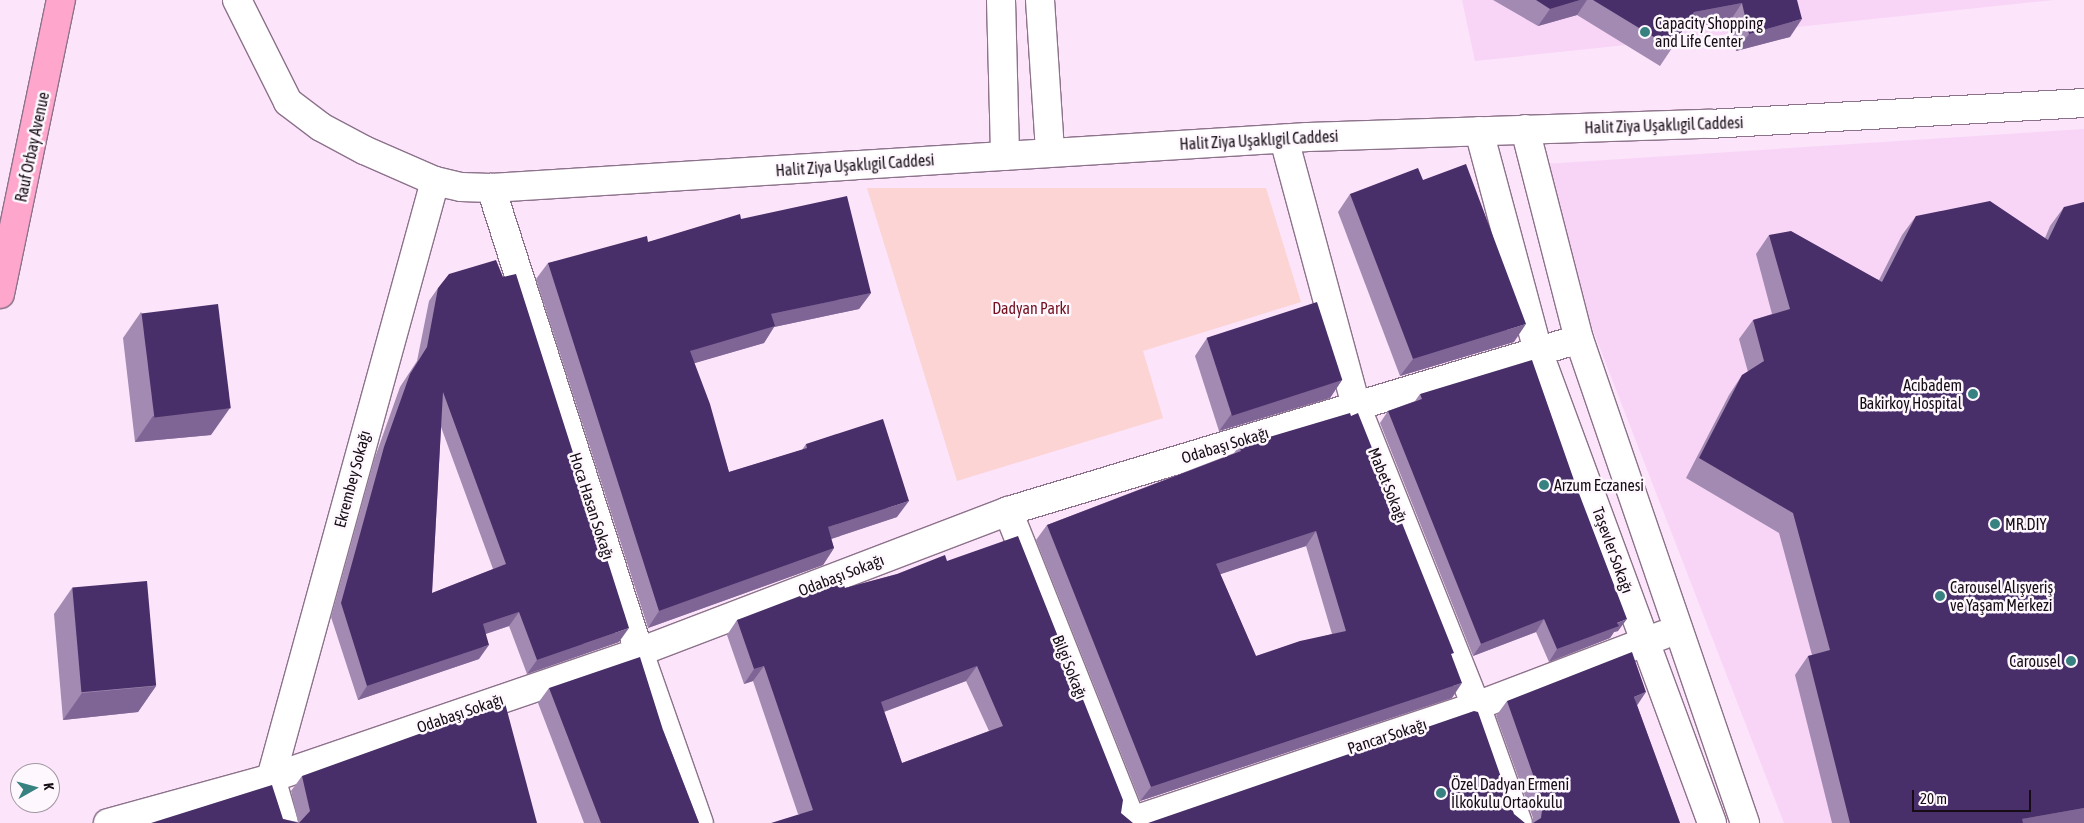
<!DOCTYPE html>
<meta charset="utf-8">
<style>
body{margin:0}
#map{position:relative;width:2084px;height:823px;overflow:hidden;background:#fce4fb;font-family:"Asap Condensed",sans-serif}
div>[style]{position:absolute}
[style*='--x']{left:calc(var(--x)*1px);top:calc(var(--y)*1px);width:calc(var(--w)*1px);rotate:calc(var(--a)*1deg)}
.built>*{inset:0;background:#f8d5f6}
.green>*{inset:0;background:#fbd4d3}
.roads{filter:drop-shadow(1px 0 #8c728a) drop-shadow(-1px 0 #8c728a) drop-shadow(0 1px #8c728a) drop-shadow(0 -1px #8c728a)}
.minor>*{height:28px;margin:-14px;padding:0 14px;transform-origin:14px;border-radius:14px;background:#fff}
.secondary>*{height:28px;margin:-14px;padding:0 14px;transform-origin:14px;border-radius:14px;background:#fff}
.trunk>*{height:28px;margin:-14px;padding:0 14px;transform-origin:14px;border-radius:14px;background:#fea6cb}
.wall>*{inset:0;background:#a28ab2}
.shaded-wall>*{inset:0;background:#7e6595}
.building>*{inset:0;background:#482f69;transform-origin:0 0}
.dots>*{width:14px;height:14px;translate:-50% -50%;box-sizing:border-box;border:2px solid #fef8fe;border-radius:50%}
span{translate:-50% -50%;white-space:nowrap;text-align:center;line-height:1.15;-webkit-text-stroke:5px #fef8fe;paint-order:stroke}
.poi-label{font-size:16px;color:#160c15}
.left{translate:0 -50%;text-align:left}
.right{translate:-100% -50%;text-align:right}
.street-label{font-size:16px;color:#160c15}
.park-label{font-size:16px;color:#72101e}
.north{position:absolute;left:10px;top:763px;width:50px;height:50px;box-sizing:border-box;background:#fef8fe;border:1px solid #a19aa1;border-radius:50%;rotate:83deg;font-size:14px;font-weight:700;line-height:20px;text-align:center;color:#160c15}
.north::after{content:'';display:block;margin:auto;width:18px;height:22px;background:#388181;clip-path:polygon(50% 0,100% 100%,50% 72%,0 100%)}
.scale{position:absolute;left:1912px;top:790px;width:119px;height:22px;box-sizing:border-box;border:2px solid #160c15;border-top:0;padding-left:6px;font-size:15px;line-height:18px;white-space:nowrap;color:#160c15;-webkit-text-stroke:4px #fef8fe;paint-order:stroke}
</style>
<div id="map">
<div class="built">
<i style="clip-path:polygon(1462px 0,2054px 0,1475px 61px)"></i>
<i style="clip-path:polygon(2084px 129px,2084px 823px,1784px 823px,1529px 165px)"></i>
</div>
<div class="green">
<i style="clip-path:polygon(867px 188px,1266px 188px,1301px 302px,1143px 351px,1163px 418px,957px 481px)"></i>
</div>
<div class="roads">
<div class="minor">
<i style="--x:1525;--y:129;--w:217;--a:75.6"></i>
<i style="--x:1579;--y:339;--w:512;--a:71.07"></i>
<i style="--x:1479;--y:131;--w:228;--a:75"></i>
<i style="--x:1538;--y:351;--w:503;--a:69.76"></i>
<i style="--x:1284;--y:139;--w:277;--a:74.9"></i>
<i style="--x:1356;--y:406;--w:323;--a:68.2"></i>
<i style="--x:1476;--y:706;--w:124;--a:70.3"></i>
<i style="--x:491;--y:188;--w:487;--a:72.3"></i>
<i style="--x:639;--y:652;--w:181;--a:70.7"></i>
<i style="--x:1008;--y:511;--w:336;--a:68.3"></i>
<i style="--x:271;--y:778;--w:619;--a:-74.64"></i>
<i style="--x:271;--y:778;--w:47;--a:73.9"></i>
<i style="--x:108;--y:823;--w:169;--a:-15.4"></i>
<i style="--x:271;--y:778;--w:389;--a:-18.9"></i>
<i style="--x:639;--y:652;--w:395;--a:-20.9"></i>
<i style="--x:1008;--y:511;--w:596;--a:-16.76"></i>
<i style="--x:1125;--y:823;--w:370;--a:-18.4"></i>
<i style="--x:1476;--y:706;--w:200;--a:-20.8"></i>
</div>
<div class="secondary">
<i style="--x:237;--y:0;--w:114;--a:63.4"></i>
<i style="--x:288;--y:102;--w:41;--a:37.1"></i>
<i style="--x:321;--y:127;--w:49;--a:28.1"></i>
<i style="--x:364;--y:150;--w:77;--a:23.6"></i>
<i style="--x:435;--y:181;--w:27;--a:13"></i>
<i style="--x:461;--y:187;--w:30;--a:2"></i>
<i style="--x:491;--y:188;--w:818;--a:-3.58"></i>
<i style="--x:1307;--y:137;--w:402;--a:-1.9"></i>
<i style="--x:1709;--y:124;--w:376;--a:-3.2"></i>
<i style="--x:1001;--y:0;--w:156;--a:88.5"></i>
<i style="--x:1040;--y:0;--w:151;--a:86.2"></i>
</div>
<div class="trunk">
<i style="--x:0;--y:294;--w:300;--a:-78.3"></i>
</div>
</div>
<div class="wall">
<i style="clip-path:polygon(1493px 0,1797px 0,1790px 37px,1736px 51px,1730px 21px,1683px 29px,1672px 48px,1660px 66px,1577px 15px,1538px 26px)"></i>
<i style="clip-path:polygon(1423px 180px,1514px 342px,1400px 376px,1338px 212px,1350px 194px)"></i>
<i style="clip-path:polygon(2064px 207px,2084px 823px,1832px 823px,1795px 675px,1808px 656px,1812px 655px,1779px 533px,1686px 478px,1729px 395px,1742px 375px,1748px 372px,1739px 339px,1753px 320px,1772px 314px,1756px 254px,1769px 235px,1879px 280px,1902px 235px,1916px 216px,2045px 238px,2050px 226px)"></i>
<i style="clip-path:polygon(741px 219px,871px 293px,859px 309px,774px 327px,764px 343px,694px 363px,729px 472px,802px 450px,806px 444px,897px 517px,831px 539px,834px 548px,823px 565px,648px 628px,536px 279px,548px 263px,648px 242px)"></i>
<i style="clip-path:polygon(evenodd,438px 288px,619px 642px,527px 674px,509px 626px,486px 634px,479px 659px,358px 700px,331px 617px,374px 460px,400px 387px,417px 361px,429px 301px,438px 288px,441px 427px,493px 569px,432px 593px,441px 427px)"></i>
<i style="clip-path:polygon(141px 312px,211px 435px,135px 442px,123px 338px)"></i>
<i style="clip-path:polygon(1207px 338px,1342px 380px,1330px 398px,1219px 431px,1195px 356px)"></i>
<i style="clip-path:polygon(1420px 394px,1618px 631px,1614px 632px,1610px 638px,1549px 662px,1536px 632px,1473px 656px,1380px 423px,1388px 411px,1415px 401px)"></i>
<i style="clip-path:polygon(evenodd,1239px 446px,1452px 656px,1452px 698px,1140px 801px,1036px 540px,1047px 525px,1234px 453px,1239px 446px,1306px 546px,1332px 634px,1256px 656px,1220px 574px,1306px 546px)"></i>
<i style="clip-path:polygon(evenodd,947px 561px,1121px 813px,798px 814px,753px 681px,744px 684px,727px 635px,737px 620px,845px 588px,947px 561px,966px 681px,989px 731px,902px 763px,884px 712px,966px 681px)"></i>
<i style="clip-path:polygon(72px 588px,156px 686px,138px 712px,63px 720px,54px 614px)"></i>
<i style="clip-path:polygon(549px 688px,663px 730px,699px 823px,584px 823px,538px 703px)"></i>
<i style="clip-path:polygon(1507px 701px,1637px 705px,1680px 823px,1532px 823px,1533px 818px,1496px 716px)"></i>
<i style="clip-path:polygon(302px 776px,537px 823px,151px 823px,283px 819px,298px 822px,291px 791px)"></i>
</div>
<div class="shaded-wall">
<i style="clip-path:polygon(1580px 0,1587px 0,1577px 15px,1538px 26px,1550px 9px)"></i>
<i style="clip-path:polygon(1742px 3px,1730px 21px,1681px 29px,1694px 12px)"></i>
<i style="clip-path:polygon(1802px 19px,1790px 37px,1736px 51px,1749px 34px)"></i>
<i style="clip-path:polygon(871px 293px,859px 309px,774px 327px,764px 343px,678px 368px,690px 351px,771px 314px)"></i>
<i style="clip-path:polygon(1526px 324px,1514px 342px,1400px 376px,1413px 359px)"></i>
<i style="clip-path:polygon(1342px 380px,1330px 398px,1219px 431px,1232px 413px)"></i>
<i style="clip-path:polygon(230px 408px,211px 435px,135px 442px,153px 416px)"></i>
<i style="clip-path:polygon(909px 501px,897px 517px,816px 544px,828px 527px)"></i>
<i style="clip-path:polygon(1316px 531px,1306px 546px,1206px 579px,1216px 564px)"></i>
<i style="clip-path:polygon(834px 548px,823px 565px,648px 628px,659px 611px)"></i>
<i style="clip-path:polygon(519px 612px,509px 626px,473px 638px,483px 624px)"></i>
<i style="clip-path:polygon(1544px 619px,1536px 632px,1473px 656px,1481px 644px)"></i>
<i style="clip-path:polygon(1627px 619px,1618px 631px,1614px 632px,1610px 638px,1549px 662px,1557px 649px)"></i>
<i style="clip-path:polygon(629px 628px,619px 642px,527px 674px,537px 660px)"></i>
<i style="clip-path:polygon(489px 645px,479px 659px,358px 700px,367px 686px)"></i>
<i style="clip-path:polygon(764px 666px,753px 681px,744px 684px,754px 669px)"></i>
<i style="clip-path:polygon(977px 666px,966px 681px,870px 717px,881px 702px)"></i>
<i style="clip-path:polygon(1462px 683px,1452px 698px,1140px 801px,1151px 787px)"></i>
<i style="clip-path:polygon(156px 686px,138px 712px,63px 720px,82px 693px)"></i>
<i style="clip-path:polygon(1646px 692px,1636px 707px,1634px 697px)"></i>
<i style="clip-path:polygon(2084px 808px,2084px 823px,2019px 823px,2022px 819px)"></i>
</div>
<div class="building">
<i style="clip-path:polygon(1536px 0,1580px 0,1550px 9px)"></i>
<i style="clip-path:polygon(1593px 0,1797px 0,1802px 19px,1749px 34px,1742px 3px,1694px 12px,1672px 48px)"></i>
<i style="clip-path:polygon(1466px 164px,1526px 324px,1413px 359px,1350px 194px,1418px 168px,1423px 180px)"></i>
<i style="clip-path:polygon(847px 196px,871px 293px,771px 314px,775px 326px,690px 351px,710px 404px,729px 472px,807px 448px,806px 444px,883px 419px,909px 501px,828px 527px,834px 548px,659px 611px,548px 263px,647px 236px,648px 242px,740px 214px,741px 219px)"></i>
<i style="clip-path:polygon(1990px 201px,2048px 240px,2064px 207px,2084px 202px,2084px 808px,2022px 819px,2023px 823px,1850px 823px,1808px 656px,1830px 650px,1793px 513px,1699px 458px,1742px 375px,1764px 361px,1753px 320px,1790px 309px,1769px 235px,1791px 231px,1882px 282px,1916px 216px)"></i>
<i style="clip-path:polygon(evenodd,496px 260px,503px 277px,516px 274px,629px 628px,537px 660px,519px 612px,483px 624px,489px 645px,367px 686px,341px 603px,384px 447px,410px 374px,427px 347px,438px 288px,449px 274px,496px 260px,443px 392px,506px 564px,432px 593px,443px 392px)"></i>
<i style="left:1317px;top:302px;width:82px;height:116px;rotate:72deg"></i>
<i style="left:218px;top:304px;width:105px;height:77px;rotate:83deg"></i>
<i style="clip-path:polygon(1532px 360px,1575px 483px,1627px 619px,1617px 623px,1619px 626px,1557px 649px,1544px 619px,1481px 644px,1388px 411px,1422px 399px,1420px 394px)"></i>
<i style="clip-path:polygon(evenodd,1350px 413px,1351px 416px,1358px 413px,1454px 653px,1451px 654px,1462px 683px,1151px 787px,1047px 525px,1241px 451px,1239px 446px,1350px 413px,1316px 531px,1346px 631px,1300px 641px,1256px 656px,1216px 564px,1316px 531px)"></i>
<i style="clip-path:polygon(evenodd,1018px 536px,1123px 800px,1121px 813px,1133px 823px,771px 823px,813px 810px,764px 666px,754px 669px,737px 620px,842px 580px,845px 588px,897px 574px,945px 555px,947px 561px,1018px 536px,977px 666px,1003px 726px,902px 763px,881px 702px,977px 666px)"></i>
<i style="left:147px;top:581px;width:105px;height:75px;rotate:85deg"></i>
<i style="clip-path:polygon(1632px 652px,1646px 692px,1634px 697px,1680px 823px,1527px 823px,1533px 823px,1541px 818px,1543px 803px,1507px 701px)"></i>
<i style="clip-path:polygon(640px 657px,663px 730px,699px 823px,601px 823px,549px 688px)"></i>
<i style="clip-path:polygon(505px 703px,537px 823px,151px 823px,272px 785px,283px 819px,299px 823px,310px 811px,302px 776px)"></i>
<i style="clip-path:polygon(1474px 711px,1478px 712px,1514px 814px,1525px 823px,1137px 823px,1148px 823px)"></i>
</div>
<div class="dots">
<i style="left:1645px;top:32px;background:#388181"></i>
<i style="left:1973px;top:394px;background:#388181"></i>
<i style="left:1544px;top:485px;background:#388181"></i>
<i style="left:1995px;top:524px;background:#388181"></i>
<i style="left:1940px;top:596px;background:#388181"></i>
<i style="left:2071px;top:661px;background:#388181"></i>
<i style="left:1441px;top:793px;background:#388181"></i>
</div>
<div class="poi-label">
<span class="left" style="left:1655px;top:32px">Capacity Shopping<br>and Life Center</span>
<span class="right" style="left:1962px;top:394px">Acıbadem<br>Bakirkoy Hospital</span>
<span class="left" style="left:1554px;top:485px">Arzum Eczanesi</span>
<span class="left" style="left:2005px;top:524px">MR.DIY</span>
<span class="left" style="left:1950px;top:596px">Carousel Alışveriş<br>ve Yaşam Merkezi</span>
<span class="right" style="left:2061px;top:661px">Carousel</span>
<span class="left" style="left:1451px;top:793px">Özel Dadyan Ermeni<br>İlkokulu Ortaokulu</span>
</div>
<div class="street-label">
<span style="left:1664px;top:125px;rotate:-2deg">Halit Ziya Uşaklıgil Caddesi</span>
<span style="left:1259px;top:140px;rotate:-3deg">Halit Ziya Uşaklıgil Caddesi</span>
<span style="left:32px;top:147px;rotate:-78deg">Rauf Orbay Avenue</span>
<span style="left:855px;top:165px;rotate:-4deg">Halit Ziya Uşaklıgil Caddesi</span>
<span style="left:1225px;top:445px;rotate:-17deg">Odabaşı Sokağı</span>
<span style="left:352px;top:479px;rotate:-75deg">Ekrembey Sokağı</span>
<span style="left:1388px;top:485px;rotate:68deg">Mabet Sokağı</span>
<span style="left:592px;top:506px;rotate:72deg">Hoca Hasan Sokağı</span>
<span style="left:1613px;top:550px;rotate:70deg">Taşevler Sokağı</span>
<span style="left:841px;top:575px;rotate:-21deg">Odabaşı Sokağı</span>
<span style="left:1070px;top:667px;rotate:68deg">Bilgi Sokağı</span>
<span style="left:460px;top:713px;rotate:-19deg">Odabaşı Sokağı</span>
<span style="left:1387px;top:736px;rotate:-18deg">Pancar Sokağı</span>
</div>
<div class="park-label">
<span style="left:1031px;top:308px">Dadyan Parkı</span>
</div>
<div class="north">K</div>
<div class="scale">20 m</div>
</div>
